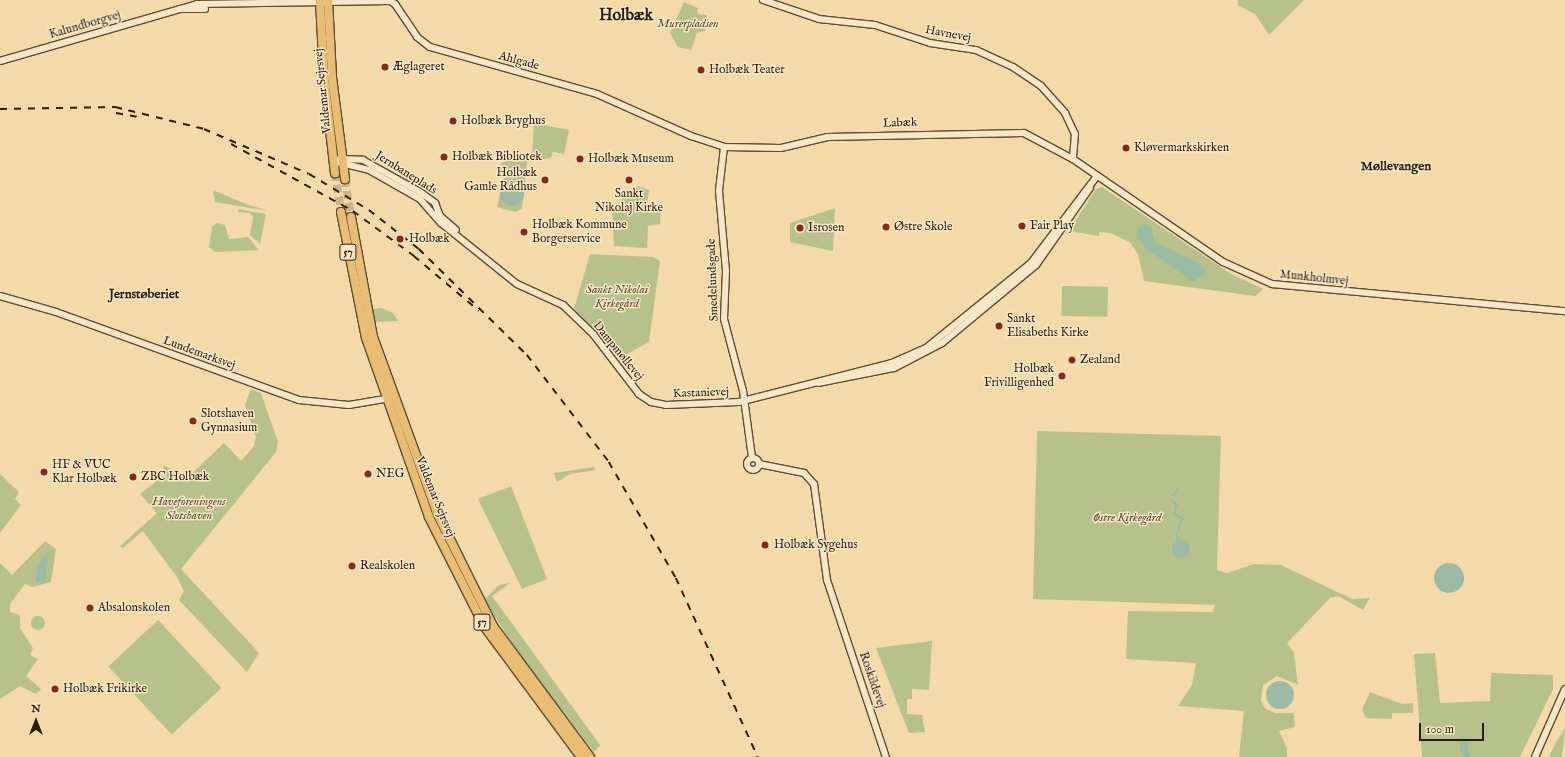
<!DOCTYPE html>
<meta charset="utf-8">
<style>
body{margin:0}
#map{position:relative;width:1565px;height:757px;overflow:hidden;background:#f4daa9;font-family:"IM FELL English",serif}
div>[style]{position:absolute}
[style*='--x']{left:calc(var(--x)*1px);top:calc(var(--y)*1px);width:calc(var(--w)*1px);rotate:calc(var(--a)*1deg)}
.green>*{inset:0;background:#b6c18c;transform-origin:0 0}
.round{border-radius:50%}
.water>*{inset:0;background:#9cbba5}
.stream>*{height:1.5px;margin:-0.75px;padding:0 0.75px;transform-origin:0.75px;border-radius:0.75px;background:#9cbba5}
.major-tunnel>*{height:8px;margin-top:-4px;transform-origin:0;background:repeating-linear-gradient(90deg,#ccb48a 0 8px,transparent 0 12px)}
.roads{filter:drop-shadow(1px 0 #5f4c34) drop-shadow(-1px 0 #5f4c34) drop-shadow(0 1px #5f4c34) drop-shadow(0 -1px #5f4c34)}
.minor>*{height:6px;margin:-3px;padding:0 3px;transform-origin:3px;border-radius:3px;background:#f8e7c7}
.minor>.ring{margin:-3px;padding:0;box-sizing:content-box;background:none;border:6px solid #f8e7c7;border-radius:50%}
.major>*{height:8px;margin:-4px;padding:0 4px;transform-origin:4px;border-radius:4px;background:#eabd74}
.rail>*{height:1.5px;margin-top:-0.75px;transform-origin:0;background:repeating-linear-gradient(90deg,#2d1c0d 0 7px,transparent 0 14px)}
.dots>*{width:11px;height:11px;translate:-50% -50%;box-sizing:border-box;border:2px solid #f8e7c7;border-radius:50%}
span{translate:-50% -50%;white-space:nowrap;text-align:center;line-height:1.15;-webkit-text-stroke:3px #f8e7c7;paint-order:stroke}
.shield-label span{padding:1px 3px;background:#f8e7c7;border:1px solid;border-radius:3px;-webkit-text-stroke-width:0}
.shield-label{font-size:11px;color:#2d1c0d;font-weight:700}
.park-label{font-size:12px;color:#564e33;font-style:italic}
.street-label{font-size:12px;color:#2d1c0d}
.poi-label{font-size:12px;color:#2d1c0d}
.left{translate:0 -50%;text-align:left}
.right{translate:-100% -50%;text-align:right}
.neighbourhood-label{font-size:13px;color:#2d1c0d;font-weight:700}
.district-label{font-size:16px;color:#2d1c0d;font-weight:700}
.north{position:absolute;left:16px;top:701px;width:40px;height:40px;-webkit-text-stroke:3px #f8e7c7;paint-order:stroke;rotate:0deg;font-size:11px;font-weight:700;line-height:16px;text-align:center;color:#2d1c0d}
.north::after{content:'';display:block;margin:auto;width:14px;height:18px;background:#2d1c0d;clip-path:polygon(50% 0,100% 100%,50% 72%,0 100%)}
.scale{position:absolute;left:1419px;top:723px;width:65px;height:18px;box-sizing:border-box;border:2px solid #2d1c0d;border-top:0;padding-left:5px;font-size:12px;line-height:14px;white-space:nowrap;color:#2d1c0d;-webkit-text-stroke:3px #f8e7c7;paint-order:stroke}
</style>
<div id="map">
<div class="green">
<i style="clip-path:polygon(1238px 0,1304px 0,1269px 35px,1255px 14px,1237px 5px)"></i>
<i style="clip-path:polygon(684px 2px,698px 8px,697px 14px,707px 15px,705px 31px,697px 33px,691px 50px,678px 47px,670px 33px)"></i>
<i style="clip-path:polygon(534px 123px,569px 130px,564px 154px,553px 152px,551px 158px,527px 162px,522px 208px,516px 212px,497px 207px,505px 175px,496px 169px,512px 153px,532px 155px)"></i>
<i style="clip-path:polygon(638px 186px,649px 190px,647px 204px,661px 206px,660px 224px,648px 226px,647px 248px,614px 246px,612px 205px,621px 205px,622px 196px,632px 194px)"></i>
<i style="clip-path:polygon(1102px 187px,1231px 274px,1263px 289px,1255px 296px,1144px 281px,1138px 254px,1130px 242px,1110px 233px,1099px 232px,1099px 236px,1069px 231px,1096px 189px)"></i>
<i style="clip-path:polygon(213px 190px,246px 204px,268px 211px,215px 202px)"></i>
<i style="clip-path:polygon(835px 208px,833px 251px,790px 242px,790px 223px)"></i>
<i style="clip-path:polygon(238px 209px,266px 214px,260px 244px,250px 235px,253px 217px,250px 213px,238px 212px)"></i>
<i style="clip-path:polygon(217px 223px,225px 225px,229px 239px,248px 237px,259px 250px,215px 252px,209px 247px,212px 226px)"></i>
<i style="clip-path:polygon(590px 254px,653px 257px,660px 261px,649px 342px,620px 358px,574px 309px)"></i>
<i style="left:1062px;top:286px;width:46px;height:30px;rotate:1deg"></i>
<i style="clip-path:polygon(381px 308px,393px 313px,398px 321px,375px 322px,372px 309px)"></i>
<i style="clip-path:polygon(251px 389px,261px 393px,278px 442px,276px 452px,181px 569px,259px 653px,247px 672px,179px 600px,184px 591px,177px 577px,143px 531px,123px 548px,120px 546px,157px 513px,140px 494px,166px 474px,163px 465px,188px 477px,224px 443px,241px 461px,254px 446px,256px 437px,245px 405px)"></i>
<i style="clip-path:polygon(1037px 431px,1221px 436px,1217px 570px,1227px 573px,1254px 564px,1281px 565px,1352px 599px,1370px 598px,1363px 610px,1338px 596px,1330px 598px,1287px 643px,1294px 653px,1298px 685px,1277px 676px,1263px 685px,1261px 701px,1265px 708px,1274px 713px,1294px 713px,1295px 727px,1279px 731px,1287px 748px,1287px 757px,1239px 757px,1244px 711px,1178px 706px,1192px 685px,1196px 663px,1126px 659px,1128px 611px,1213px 612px,1215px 605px,1033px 599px)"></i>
<i style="clip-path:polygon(594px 467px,596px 470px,570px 474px,557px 482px,554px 473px)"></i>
<i style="clip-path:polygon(0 474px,19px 492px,15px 499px,21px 505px,0 533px)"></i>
<i style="clip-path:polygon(511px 486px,547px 579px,522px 589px,478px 499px)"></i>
<i style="clip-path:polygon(45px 541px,56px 549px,51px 582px,32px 587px,25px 584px,10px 604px,10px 612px,20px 615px,20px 628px,33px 648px,30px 655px,38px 659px,26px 676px,41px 689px,36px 694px,20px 686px,0 699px,0 563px,12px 575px)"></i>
<i style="clip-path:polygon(510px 583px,492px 596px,600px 745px,594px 752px,524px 661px,484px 600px,499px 585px)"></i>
<i class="round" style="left:31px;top:616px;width:14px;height:14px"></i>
<i style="left:158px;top:620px;width:93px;height:68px;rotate:47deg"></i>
<i style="clip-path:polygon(932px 641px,929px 690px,912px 689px,912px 699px,907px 699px,907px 714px,922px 715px,925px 732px,909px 733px,876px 648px)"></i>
<i style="clip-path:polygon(1435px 653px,1440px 703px,1490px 701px,1491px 673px,1553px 675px,1553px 689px,1520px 757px,1422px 757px,1414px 654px)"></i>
<i style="clip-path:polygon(1370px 692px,1402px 704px,1413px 703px,1413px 713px,1392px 713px,1392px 719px,1366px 718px,1362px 710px)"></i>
<i style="clip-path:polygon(1565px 728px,1562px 757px,1549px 757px,1555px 744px)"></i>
</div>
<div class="water">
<i class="round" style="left:500px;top:182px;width:24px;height:24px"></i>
<i style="clip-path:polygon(1143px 223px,1151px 228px,1155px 243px,1198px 262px,1205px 270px,1204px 276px,1193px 281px,1146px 249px,1137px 236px,1138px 228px)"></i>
<i class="round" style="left:1172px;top:540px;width:18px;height:18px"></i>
<i style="clip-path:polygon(49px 550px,45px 581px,36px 583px,37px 567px)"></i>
<i class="round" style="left:1434px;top:563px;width:30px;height:30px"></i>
<i class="round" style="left:1266px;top:681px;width:28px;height:28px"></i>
<i style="clip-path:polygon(1462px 736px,1466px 737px,1470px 757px,1464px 757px,1461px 752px,1459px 740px)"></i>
</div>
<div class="stream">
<i style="--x:1173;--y:496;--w:7;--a:-56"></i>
<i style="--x:1172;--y:500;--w:8;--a:50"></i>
<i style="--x:1177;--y:506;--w:8;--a:104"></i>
<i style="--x:1175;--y:514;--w:9;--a:32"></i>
<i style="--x:1183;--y:519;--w:16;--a:112"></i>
<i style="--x:1177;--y:534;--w:7;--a:74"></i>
</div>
<div class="major-tunnel">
<i style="--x:335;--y:173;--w:39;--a:81"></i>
<i style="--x:345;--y:179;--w:38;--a:81"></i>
</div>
<div class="roads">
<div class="minor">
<i style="--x:763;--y:0;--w:59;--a:18.7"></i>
<i style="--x:819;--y:19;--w:56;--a:6.1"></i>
<i style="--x:875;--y:25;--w:58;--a:18.1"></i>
<i style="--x:930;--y:43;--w:47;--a:8.7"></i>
<i style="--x:976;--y:50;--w:41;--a:24.7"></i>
<i style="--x:1013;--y:67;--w:34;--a:34"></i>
<i style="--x:1041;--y:86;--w:36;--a:48"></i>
<i style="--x:1065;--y:113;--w:23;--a:65"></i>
<i style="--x:1075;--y:134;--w:25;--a:95"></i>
<i style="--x:180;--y:9;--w:25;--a:0"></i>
<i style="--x:0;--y:61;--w:205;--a:-16.1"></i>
<i style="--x:197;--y:4;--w:193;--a:-0.9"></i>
<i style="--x:390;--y:1;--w:6;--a:31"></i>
<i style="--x:395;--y:4;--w:40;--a:56"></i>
<i style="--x:417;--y:37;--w:16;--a:38"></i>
<i style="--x:430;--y:47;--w:173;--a:15.7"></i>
<i style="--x:597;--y:94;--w:103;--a:24.1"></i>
<i style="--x:691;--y:136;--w:35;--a:18"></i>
<i style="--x:724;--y:147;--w:57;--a:1"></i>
<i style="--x:781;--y:148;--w:48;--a:-13.2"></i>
<i style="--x:828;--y:137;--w:196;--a:-1.2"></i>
<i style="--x:1024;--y:133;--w:55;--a:28"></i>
<i style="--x:1073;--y:159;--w:182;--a:34.5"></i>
<i style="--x:1223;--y:262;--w:54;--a:24.2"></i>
<i style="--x:1272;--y:284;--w:294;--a:5.3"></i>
<i style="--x:724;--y:147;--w:44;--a:96.5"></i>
<i style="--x:719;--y:191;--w:80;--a:85"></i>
<i style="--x:726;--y:271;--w:48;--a:92.4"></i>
<i style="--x:724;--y:319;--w:74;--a:75.2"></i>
<i style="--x:743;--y:391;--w:68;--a:82.3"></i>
<i style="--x:339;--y:159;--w:24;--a:2"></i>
<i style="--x:363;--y:160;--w:65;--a:29.3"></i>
<i style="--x:420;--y:192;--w:19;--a:36"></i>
<i style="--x:435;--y:203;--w:14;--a:69"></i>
<i style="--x:440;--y:216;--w:21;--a:41"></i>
<i style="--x:333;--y:161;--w:37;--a:14"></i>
<i style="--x:369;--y:170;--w:59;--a:29.6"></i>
<i style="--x:420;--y:199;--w:32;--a:49"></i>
<i style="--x:441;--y:223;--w:97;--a:38.8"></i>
<i style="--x:517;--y:284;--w:51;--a:24.5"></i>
<i style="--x:563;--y:305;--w:42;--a:44"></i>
<i style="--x:593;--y:334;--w:76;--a:52.5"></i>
<i style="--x:639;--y:394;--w:14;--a:34"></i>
<i style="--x:651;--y:402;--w:15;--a:11"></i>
<i style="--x:666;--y:405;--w:73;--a:-2.4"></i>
<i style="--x:739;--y:402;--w:158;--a:-14.3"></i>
<i style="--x:892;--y:363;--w:37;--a:-24"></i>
<i style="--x:926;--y:348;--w:135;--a:-39"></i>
<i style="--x:1031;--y:263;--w:109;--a:-52.8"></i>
<i style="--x:0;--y:296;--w:58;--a:15.9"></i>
<i style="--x:56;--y:312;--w:258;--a:19.9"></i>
<i style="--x:299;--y:400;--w:50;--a:5.7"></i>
<i style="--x:349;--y:405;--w:43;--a:-9.5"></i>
<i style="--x:818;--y:383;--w:77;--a:-11.2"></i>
<i style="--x:894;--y:368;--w:54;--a:-27.5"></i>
<i style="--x:942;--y:343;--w:122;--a:-39.7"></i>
<i style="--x:1036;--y:265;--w:94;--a:-55"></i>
<i class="ring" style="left:747px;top:458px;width:6px;height:6px"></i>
<i style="--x:759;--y:464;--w:46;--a:11.3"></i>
<i style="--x:804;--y:473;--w:15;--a:48"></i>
<i style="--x:814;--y:484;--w:97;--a:82.3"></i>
<i style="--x:827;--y:580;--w:187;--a:71.6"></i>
<i style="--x:1535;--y:757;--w:74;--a:-66.2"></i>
</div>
<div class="major">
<i style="--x:328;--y:0;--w:77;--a:87"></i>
<i style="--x:332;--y:77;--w:103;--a:82.7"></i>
<i style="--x:320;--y:1;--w:76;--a:87"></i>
<i style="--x:324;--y:77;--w:97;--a:83.5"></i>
<i style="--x:341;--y:212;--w:128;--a:78.8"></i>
<i style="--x:366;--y:338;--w:190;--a:70.6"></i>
<i style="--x:429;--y:517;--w:122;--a:63.2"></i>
<i style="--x:484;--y:626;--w:163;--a:53.5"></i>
<i style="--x:351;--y:217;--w:122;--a:79.6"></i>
<i style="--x:373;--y:337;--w:187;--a:70"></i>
<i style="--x:437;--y:513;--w:126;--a:63.6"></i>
<i style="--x:493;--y:626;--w:163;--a:53.5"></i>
</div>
</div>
<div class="rail">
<i style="--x:0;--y:109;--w:115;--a:-1"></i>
<i style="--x:115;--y:107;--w:92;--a:13.9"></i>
<i style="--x:204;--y:129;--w:114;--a:23.2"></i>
<i style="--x:309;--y:174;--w:70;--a:31"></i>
<i style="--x:369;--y:210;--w:63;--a:38"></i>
<i style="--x:419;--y:249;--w:151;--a:44.5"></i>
<i style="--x:527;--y:355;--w:135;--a:52.5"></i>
<i style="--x:609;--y:462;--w:134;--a:60"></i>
<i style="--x:676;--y:578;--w:197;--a:65.4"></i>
<i style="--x:116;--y:113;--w:27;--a:10"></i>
<i style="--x:231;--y:144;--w:139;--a:28.8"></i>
<i style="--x:353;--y:211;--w:76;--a:36.4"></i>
<i style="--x:414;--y:256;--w:85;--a:40.2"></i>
</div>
<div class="dots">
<i style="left:385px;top:67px;background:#8f2418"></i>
<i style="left:701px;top:70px;background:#8f2418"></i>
<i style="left:453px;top:121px;background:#8f2418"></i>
<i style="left:1126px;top:148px;background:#8f2418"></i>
<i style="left:444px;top:157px;background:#8f2418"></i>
<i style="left:580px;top:159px;background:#8f2418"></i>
<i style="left:545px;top:180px;background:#8f2418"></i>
<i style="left:629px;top:180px;background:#8f2418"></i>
<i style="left:1022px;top:226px;background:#8f2418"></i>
<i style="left:886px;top:227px;background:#8f2418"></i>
<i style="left:800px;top:228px;background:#8f2418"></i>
<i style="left:524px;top:232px;background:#8f2418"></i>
<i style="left:400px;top:239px;background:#8f2418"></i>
<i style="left:999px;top:326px;background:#8f2418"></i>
<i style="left:1072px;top:360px;background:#8f2418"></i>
<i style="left:1062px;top:376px;background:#8f2418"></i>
<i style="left:193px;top:421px;background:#8f2418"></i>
<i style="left:44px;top:472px;background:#8f2418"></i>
<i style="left:368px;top:474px;background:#8f2418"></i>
<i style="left:133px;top:477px;background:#8f2418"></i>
<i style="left:765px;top:545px;background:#8f2418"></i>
<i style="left:352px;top:566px;background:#8f2418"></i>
<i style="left:90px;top:608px;background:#8f2418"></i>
<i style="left:55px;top:689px;background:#8f2418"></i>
</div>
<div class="shield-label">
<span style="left:348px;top:252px">57</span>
<span style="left:482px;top:622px">57</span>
</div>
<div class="park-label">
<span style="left:688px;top:24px">Murerpladsen</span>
<span style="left:617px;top:297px">Sankt Nikolai<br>Kirkegård</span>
<span style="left:189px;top:509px">Haveforeningens<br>Slotshaven</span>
<span style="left:1127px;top:518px">Østre Kirkegård</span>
</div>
<div class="street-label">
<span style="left:85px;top:25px;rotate:-16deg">Kalundborgvej</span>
<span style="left:948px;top:34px;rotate:11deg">Havnevej</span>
<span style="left:519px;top:61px;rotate:15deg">Ahlgade</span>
<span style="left:323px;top:91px;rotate:-96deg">Valdemar Sejrsvej</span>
<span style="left:900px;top:123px;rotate:-2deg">Labæk</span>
<span style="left:406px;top:173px;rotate:32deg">Jernbaneplads</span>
<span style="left:1314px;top:278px;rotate:6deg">Munkholmvej</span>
<span style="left:713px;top:280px;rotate:-92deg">Smedelundsgade</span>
<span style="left:618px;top:351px;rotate:51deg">Dampmøllevej</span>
<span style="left:199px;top:353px;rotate:20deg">Lundemarksvej</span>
<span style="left:701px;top:393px;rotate:-2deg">Kastanievej</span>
<span style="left:435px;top:497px;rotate:68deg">Valdemar Sejrsvej</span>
<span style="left:872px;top:680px;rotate:71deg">Roskildevej</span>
</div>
<div class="poi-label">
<span class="left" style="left:393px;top:67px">Æglageret</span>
<span class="left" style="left:709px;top:70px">Holbæk Teater</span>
<span class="left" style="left:461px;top:121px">Holbæk Bryghus</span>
<span class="left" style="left:1134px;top:148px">Kløvermarkskirken</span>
<span class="left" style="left:452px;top:157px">Holbæk Bibliotek</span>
<span class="left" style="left:588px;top:159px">Holbæk Museum</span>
<span class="right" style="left:537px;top:180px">Holbæk<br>Gamle Rådhus</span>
<span style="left:629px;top:201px">Sankt<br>Nikolaj Kirke</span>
<span class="left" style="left:532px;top:232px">Holbæk Kommune<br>Borgerservice</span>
<span class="left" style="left:1030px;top:226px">Fair Play</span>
<span class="left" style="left:894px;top:227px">Østre Skole</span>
<span class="left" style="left:808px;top:228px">Isrosen</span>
<span class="left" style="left:409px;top:239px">Holbæk</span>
<span class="left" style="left:1007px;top:326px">Sankt<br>Elisabeths Kirke</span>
<span class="left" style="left:1080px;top:360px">Zealand</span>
<span class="right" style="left:1054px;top:376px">Holbæk<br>Frivilligenhed</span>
<span class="left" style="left:201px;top:421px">Slotshaven<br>Gynnasium</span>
<span class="left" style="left:52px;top:472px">HF &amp; VUC<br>Klar Holbæk</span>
<span class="left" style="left:376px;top:474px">NEG</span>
<span class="left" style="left:141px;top:477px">ZBC Holbæk</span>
<span class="left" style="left:774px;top:545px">Holbæk Sygehus</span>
<span class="left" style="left:360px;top:566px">Realskolen</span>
<span class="left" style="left:98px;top:608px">Absalonskolen</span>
<span class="left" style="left:63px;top:689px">Holbæk Frikirke</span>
</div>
<div class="neighbourhood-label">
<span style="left:1396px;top:167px">Møllevangen</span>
<span style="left:144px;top:295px">Jernstøberiet</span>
</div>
<div class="district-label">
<span style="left:626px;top:16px">Holbæk</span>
</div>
<div class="north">N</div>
<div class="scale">100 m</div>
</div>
